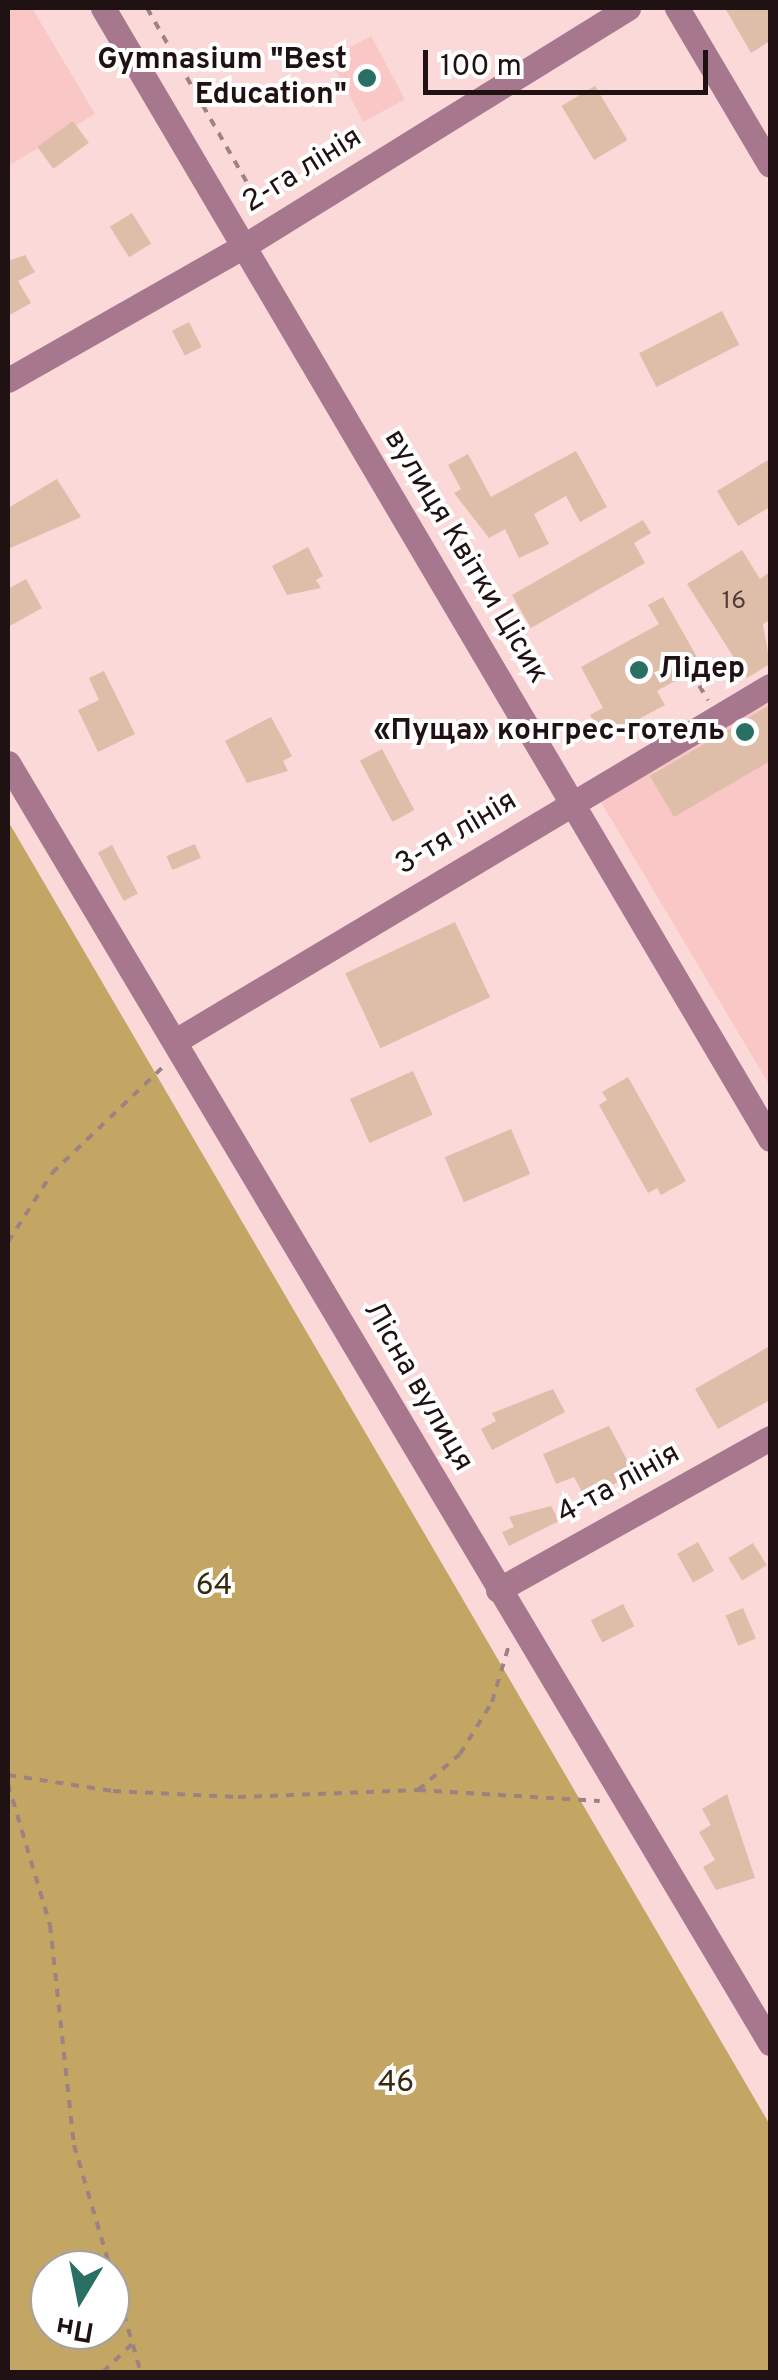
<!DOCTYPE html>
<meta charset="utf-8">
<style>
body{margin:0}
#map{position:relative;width:778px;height:2380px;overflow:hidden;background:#fbd9d8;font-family:Overpass,sans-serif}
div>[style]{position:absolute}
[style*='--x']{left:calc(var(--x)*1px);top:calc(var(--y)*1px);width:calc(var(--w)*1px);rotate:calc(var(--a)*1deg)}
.built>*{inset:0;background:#f9c7c6;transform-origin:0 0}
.forest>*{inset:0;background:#c3a564}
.building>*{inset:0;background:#debda9;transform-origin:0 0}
.path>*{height:4px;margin-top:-2px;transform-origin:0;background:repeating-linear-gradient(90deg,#9c8382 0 8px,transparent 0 16px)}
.minor>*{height:25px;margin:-12.5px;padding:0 12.5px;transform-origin:12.5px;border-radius:12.5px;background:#a7778e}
.dots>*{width:28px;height:28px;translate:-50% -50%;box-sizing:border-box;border:5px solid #fff;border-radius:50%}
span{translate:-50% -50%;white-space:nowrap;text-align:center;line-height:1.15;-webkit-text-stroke:8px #fff;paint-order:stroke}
.number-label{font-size:25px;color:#503d38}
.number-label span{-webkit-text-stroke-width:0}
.poi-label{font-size:30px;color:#201212;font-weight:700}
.right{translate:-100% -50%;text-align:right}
.left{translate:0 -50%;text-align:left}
.street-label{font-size:30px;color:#201212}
.park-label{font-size:30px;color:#392c0e}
.frame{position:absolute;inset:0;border:10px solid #201212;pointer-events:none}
.north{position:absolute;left:30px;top:2250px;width:100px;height:100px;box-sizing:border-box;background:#fff;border:2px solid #a6a0a0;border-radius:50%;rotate:190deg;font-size:28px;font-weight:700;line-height:40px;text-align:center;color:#201212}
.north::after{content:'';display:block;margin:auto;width:35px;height:45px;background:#296f64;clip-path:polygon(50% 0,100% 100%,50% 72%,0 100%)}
.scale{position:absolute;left:423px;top:50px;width:285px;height:45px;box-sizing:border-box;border:5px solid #201212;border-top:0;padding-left:12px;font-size:30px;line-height:35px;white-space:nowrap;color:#201212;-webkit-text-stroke:8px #fff;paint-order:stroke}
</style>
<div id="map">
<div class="built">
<i style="clip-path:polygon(8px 8px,32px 8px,95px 114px,8px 166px)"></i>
<i style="left:371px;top:36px;width:72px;height:47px;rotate:62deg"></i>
<i style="clip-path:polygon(770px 694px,770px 1086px,598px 797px)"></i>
</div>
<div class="forest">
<i style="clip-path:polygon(evenodd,8px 821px,770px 2125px,770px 2372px,8px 2372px,8px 821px,50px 2270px,110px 2270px,110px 2330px,50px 2330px,50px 2270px)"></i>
</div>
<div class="building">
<i style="clip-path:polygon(725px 8px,770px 8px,770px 41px,751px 53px)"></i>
<i style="left:595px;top:86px;width:63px;height:39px;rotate:59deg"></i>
<i style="left:73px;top:121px;width:27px;height:44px;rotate:54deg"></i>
<i style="left:132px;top:213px;width:36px;height:26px;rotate:58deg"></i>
<i style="clip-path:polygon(25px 255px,35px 272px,18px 281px,31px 303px,8px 316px,8px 261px)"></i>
<i style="left:722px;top:311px;width:38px;height:93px;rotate:63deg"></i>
<i style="left:189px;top:322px;width:28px;height:19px;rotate:63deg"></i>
<i style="clip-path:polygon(576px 451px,607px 507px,580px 522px,566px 496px,534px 514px,549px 544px,519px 558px,505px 529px,489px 538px,454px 493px,461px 489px,448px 465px,468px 454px,491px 497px)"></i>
<i style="clip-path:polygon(770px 459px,770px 507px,738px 526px,717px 491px)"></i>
<i style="clip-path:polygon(57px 479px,81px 517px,8px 549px,8px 508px)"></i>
<i style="clip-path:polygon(643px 520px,651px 533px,634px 543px,645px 563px,531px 628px,512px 595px)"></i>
<i style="clip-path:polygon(308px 547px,323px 576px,316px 580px,321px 588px,287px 595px,272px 566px)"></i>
<i style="clip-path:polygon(742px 550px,760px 579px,770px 572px,770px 620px,763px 624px,770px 664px,747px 678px,687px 584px)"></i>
<i style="clip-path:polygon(26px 579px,42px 608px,8px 627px,8px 589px)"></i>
<i style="clip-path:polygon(663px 597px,702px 666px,657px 691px,665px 705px,603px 738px,590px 715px,603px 708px,581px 667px,659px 624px,648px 605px)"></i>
<i style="clip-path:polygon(104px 671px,135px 734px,98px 752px,78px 710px,99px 700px,89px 678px)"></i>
<i style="clip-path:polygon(770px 705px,770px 761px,674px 817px,650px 776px)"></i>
<i style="clip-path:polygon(271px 717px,292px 756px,283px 761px,288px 771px,247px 783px,225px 741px)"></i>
<i style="left:382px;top:749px;width:69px;height:25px;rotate:62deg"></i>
<i style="left:195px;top:844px;width:15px;height:31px;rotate:67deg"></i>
<i style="left:112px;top:845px;width:55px;height:16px;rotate:62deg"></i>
<i style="left:455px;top:922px;width:83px;height:121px;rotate:65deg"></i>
<i style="left:413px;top:1071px;width:48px;height:69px;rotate:66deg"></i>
<i style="clip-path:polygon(628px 1077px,686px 1181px,661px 1195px,657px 1188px,648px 1193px,599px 1105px,607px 1100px,602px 1092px)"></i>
<i style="left:511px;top:1129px;width:49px;height:72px;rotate:67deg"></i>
<i style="clip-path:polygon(770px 1346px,770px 1400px,718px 1429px,695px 1389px)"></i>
<i style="clip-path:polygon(553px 1389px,565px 1412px,492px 1450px,481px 1429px,496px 1421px,492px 1413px)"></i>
<i style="clip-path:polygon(609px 1426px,634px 1473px,586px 1499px,574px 1477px,556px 1484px,543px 1454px)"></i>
<i style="clip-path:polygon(551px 1506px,559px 1521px,509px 1546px,502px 1532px,514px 1527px,509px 1517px)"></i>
<i style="left:698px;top:1542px;width:33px;height:24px;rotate:61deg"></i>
<i style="left:753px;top:1543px;width:26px;height:29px;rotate:58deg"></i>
<i style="left:623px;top:1604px;width:25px;height:36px;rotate:63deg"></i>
<i style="left:743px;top:1608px;width:33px;height:19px;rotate:67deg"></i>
<i style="clip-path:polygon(727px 1794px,755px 1878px,716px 1890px,703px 1867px,715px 1860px,699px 1832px,711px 1825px,702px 1809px)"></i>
</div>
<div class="path">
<i style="--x:147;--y:8;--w:235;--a:60.2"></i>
<i style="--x:691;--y:672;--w:33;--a:59"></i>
<i style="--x:8;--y:1242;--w:82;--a:-57.5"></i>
<i style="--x:52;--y:1173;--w:155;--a:-43.7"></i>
<i style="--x:8;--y:1775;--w:106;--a:8.7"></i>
<i style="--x:113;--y:1791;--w:125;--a:2.7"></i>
<i style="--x:238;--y:1797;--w:180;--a:-2.2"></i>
<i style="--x:418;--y:1790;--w:182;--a:3.5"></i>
<i style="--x:8;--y:1784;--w:147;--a:73.4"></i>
<i style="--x:50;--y:1925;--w:221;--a:83.8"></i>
<i style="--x:74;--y:2145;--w:237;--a:73.6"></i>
<i style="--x:418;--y:1790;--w:55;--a:-40.6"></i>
<i style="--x:460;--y:1754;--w:61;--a:-58.4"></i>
<i style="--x:492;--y:1702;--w:59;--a:-73.4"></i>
<i style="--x:103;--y:2372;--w:43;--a:-44.1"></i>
</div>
<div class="minor">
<i style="--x:103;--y:8;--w:1313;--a:59.47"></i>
<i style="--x:677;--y:8;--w:182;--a:59.4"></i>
<i style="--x:8;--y:380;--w:271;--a:-29.6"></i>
<i style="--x:244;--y:246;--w:452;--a:-31.8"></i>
<i style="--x:8;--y:763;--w:1490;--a:59.23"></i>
<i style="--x:177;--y:1040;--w:691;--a:-30.84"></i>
<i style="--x:498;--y:1590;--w:312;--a:-29.2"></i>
</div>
<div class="dots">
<i style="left:367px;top:78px;background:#296f64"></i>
<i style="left:639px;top:670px;background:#296f64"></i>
<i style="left:745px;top:732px;background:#296f64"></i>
</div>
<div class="number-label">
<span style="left:734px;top:602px">16</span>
</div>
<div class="poi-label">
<span class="right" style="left:347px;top:78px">Gymnasium "Best<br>Education"</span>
<span class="left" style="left:659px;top:670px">Лідер</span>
<span class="right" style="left:725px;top:732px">«Пуща» конгрес-готель</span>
</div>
<div class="street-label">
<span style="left:303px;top:171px;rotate:-32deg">2-га лінія</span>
<span style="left:465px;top:557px;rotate:59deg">вулиця Квітки Цісик</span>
<span style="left:457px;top:834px;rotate:-31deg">3-тя лінія</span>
<span style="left:417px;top:1387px;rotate:60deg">Лісна вулиця</span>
<span style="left:619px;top:1485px;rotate:-29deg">4-та лінія</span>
</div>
<div class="park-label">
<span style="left:214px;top:1587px">64</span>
<span style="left:396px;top:2084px">46</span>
</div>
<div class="frame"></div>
<div class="north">Пн</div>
<div class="scale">100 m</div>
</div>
